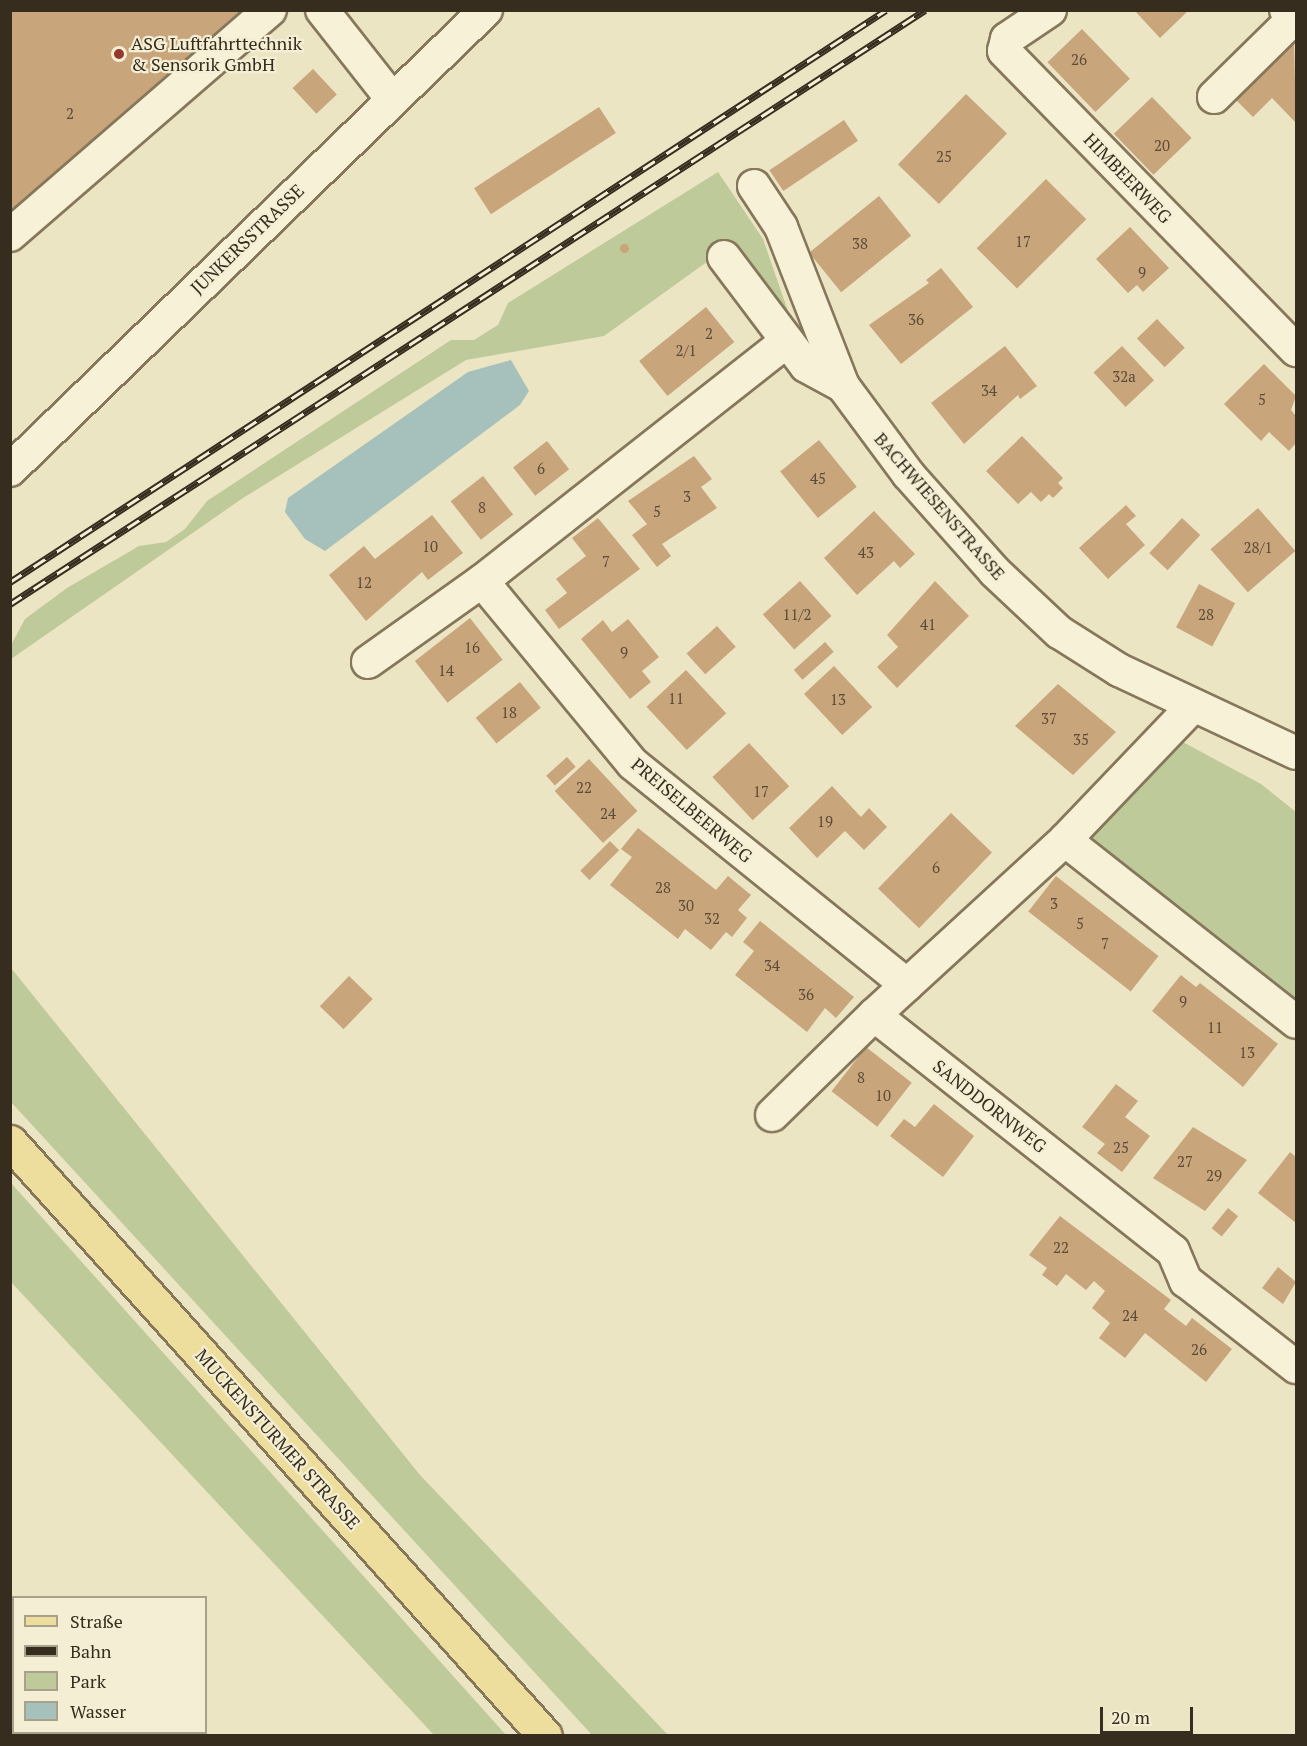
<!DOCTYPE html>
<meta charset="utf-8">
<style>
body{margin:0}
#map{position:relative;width:1307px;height:1746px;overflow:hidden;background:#ece5c4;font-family:"PT Serif",serif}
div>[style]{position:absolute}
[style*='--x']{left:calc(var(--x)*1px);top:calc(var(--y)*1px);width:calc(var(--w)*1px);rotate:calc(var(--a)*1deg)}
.green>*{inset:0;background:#beca99}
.water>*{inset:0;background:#a6c0bb}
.building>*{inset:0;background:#c9a57c;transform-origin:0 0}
.round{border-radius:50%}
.roads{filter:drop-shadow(2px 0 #86775b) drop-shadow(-2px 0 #86775b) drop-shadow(0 2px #86775b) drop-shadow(0 -2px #86775b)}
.minor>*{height:32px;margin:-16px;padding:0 16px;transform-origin:16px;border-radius:16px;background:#f7f1d7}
.major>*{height:33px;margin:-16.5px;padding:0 16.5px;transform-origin:16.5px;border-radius:16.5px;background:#eede9e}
.rail>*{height:7px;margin-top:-3.5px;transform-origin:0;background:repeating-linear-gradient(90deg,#f4eed4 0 14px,#372d1f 0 28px);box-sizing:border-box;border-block:2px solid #372d1f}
.dots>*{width:16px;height:16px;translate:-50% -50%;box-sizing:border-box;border:3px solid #f4eed4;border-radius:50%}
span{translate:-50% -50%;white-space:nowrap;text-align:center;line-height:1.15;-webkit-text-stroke:4.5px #f4eed4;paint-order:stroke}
.number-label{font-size:15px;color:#5c4b36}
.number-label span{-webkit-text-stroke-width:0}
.poi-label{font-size:18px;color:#372d1f}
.left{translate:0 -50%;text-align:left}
.street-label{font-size:18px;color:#372d1f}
.frame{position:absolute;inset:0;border:12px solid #372d1f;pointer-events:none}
.legend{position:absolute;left:12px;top:1596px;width:195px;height:138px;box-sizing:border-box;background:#f4eed4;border:2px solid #a8a18c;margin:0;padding:8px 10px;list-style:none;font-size:18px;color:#372d1f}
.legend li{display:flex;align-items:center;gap:12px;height:30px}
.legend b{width:30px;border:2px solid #a8a18c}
.scale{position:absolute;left:1100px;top:1707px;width:93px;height:27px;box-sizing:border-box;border:3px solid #372d1f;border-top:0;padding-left:8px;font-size:18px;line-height:21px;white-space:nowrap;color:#372d1f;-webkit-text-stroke:4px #f4eed4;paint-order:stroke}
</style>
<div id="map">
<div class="green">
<i style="clip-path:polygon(718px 172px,763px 239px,798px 340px,729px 246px,604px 336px,466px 360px,243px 498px,11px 659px,11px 645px,25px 619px,67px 588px,139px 546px,166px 542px,185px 529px,207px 501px,451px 340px,474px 340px,498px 325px,508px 303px)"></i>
<i style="clip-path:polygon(1179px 740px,1261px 784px,1296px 812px,1296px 1010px,1094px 849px,1092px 825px)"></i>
<i style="clip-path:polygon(11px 968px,420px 1475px,668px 1735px,592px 1735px,11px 1102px)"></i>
<i style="clip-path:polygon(11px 1183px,506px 1735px,434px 1735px,11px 1282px)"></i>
</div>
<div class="water">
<i style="clip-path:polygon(511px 360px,529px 391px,520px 405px,325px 551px,305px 539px,285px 512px,288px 498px,468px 372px)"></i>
</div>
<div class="building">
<i style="clip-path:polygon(10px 10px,249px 10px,10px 217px)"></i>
<i style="clip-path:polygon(1134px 10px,1189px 10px,1160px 38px)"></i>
<i style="left:1082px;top:29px;width:69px;height:48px;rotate:46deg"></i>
<i style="clip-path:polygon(1294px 38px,1296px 123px,1272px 98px,1253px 117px,1233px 97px)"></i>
<i style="left:313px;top:69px;width:35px;height:28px;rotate:47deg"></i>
<i style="left:966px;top:94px;width:57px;height:98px;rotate:44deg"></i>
<i style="left:1152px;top:97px;width:57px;height:53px;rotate:46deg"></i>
<i style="left:599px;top:107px;width:31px;height:149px;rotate:57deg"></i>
<i style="left:844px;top:120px;width:25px;height:90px;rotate:56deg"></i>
<i style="left:1046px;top:179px;width:57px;height:98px;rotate:45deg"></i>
<i style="left:879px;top:196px;width:51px;height:90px;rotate:51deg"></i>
<i style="clip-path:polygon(1130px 227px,1169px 268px,1143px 292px,1137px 285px,1128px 293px,1096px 259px)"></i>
<i class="round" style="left:619.5px;top:243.5px;width:9px;height:9px"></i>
<i style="clip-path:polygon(941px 268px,973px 307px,901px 364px,869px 325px,929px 283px,926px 280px)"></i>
<i style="left:706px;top:307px;width:45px;height:86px;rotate:51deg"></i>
<i style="left:1157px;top:319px;width:40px;height:28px;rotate:46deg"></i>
<i style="clip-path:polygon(1005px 346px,1037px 386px,1020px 399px,1018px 395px,964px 444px,931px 403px)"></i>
<i style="left:1122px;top:346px;width:47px;height:39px;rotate:47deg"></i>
<i style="clip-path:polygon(1264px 364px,1296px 396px,1291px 410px,1296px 416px,1296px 443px,1289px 451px,1269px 432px,1261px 441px,1224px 404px)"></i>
<i style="clip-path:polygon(1022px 436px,1063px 478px,1058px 483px,1063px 488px,1053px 498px,1049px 494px,1041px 502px,1031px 492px,1018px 504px,986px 471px)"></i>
<i style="left:819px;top:440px;width:60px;height:50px;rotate:51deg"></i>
<i style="left:547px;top:441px;width:36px;height:43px;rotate:52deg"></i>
<i style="clip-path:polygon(694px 456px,712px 479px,701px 487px,717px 508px,662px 544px,671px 556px,657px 567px,632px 535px,647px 524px,628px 501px)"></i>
<i style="left:483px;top:476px;width:49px;height:41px;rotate:52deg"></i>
<i style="clip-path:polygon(1126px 505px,1136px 516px,1126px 524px,1145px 545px,1108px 579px,1079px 548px)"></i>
<i style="left:1258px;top:508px;width:57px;height:63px;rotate:49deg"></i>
<i style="clip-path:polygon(874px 511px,915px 554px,900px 568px,894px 561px,857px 595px,824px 558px)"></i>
<i style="clip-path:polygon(432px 515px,463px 553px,428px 580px,422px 572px,366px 621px,329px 575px,364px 546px,375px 559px)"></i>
<i style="clip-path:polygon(598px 518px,640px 569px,559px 629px,545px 610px,567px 593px,556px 579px,586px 556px,572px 538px)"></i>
<i style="left:1182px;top:518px;width:25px;height:48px;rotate:43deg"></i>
<i style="left:800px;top:581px;width:47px;height:50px;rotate:48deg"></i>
<i style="clip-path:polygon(935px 581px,969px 616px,897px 688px,877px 667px,898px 647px,887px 635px)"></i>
<i style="left:1199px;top:584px;width:41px;height:49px;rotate:28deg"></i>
<i style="left:470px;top:618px;width:53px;height:70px;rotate:52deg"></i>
<i style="clip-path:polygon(628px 619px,659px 657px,642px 671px,651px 682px,630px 699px,581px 639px,603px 620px,612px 632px)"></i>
<i style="left:717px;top:626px;width:28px;height:41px;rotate:48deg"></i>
<i style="left:825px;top:642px;width:13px;height:42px;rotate:48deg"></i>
<i style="left:834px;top:666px;width:56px;height:41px;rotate:47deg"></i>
<i style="left:686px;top:670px;width:59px;height:54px;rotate:47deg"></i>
<i style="left:520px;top:682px;width:33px;height:57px;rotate:51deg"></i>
<i style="clip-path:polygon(1058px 684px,1116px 732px,1073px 775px,1015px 726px)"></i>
<i style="left:749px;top:743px;width:59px;height:50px;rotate:47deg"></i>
<i style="left:567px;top:757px;width:13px;height:28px;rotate:48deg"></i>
<i style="left:589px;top:759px;width:71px;height:47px;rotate:47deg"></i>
<i style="clip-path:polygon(832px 786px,861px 817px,869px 808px,887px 827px,864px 850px,845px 831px,817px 858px,789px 828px)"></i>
<i style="left:951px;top:813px;width:57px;height:105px;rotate:44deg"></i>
<i style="clip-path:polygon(638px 828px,716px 890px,728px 876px,751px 895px,738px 910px,747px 918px,732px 937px,726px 932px,711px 950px,685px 929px,678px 939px,610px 885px,632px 857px,621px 849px)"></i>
<i style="left:610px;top:841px;width:13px;height:42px;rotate:45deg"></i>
<i style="left:1056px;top:876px;width:130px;height:45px;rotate:38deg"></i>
<i style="clip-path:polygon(760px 921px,854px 997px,836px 1018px,825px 1008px,807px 1032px,735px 975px,754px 951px,743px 942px)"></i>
<i style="clip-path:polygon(1181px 975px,1196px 987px,1200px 983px,1278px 1044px,1243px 1087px,1152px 1011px)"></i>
<i style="left:349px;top:976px;width:33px;height:42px;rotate:44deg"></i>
<i style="left:866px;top:1047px;width:58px;height:56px;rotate:38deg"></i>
<i style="clip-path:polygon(1116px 1084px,1138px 1101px,1125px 1117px,1150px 1136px,1122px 1172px,1097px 1153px,1105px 1144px,1082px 1127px)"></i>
<i style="clip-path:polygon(934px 1104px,974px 1136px,943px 1177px,890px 1136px,904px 1119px,915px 1127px)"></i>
<i style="clip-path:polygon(1193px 1127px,1247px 1160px,1205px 1211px,1153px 1178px)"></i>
<i style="clip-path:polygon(1290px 1152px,1296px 1157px,1296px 1223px,1258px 1193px)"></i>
<i style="left:1228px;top:1208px;width:13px;height:26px;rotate:39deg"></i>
<i style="clip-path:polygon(1060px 1216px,1171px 1300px,1164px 1309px,1186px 1326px,1192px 1318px,1232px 1349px,1206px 1382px,1145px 1333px,1125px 1358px,1099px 1338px,1110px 1323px,1092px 1308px,1105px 1291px,1094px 1281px,1086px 1290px,1066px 1274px,1057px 1286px,1042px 1275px,1047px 1268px,1029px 1255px)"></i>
<i style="clip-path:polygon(1278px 1267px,1296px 1282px,1283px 1304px,1262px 1288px)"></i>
</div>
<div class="roads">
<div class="minor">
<i style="--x:322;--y:10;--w:113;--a:51.8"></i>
<i style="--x:1050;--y:10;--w:52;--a:146"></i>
<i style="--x:1007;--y:39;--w:12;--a:104"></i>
<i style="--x:1004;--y:51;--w:418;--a:45.7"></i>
<i style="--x:1214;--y:97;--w:111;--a:-44.6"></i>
<i style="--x:1293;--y:19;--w:11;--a:-128"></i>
<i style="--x:754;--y:186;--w:49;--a:56.6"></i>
<i style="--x:781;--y:227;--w:171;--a:68.7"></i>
<i style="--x:843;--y:386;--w:109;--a:53.5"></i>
<i style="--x:908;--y:474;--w:131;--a:48.4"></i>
<i style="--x:995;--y:572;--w:88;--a:43.2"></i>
<i style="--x:1059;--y:632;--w:71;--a:32.3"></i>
<i style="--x:1119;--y:670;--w:195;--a:25.1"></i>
<i style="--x:10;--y:235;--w:344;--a:-40.9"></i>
<i style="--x:724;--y:257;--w:136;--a:53"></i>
<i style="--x:806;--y:366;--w:42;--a:28.4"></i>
<i style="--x:787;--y:341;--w:388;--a:141.8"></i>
<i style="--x:482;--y:581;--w:237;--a:50.5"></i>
<i style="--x:633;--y:764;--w:352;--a:38.9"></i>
<i style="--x:10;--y:470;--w:662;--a:-44.02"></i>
<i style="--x:368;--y:662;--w:140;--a:-35.4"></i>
<i style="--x:1192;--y:707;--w:184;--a:133.7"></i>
<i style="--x:1065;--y:840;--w:259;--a:137.5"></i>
<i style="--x:874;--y:1015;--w:381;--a:38.3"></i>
<i style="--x:1173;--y:1251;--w:33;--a:67"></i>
<i style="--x:1186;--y:1281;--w:140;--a:38"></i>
<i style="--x:1065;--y:840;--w:294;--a:38.2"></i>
<i style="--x:772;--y:1115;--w:143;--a:-44.4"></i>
</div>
<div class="major">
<i style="--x:10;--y:1142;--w:799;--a:47.99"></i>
</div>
</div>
<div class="rail">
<i style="--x:10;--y:582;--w:1046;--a:-33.14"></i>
<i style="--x:10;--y:604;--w:1091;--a:-32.99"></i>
</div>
<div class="dots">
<i style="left:119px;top:54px;background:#93392e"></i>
</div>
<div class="number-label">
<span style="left:1079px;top:60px">26</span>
<span style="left:70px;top:114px">2</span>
<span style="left:1162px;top:146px">20</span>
<span style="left:944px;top:157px">25</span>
<span style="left:1023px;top:242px">17</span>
<span style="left:860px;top:244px">38</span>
<span style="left:1142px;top:273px">9</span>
<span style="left:916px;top:320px">36</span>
<span style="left:709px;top:334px">2</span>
<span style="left:686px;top:351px">2/1</span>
<span style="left:1124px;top:377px">32a</span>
<span style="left:989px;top:391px">34</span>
<span style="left:1262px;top:400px">5</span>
<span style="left:541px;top:469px">6</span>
<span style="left:818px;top:479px">45</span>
<span style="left:687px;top:497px">3</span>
<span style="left:482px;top:508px">8</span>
<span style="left:657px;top:512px">5</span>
<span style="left:430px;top:547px">10</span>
<span style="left:1258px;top:548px">28/1</span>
<span style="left:866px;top:553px">43</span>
<span style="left:606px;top:562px">7</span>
<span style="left:364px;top:583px">12</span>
<span style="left:797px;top:615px">11/2</span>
<span style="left:1206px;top:615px">28</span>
<span style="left:928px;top:625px">41</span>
<span style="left:472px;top:648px">16</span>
<span style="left:624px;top:653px">9</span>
<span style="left:446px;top:671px">14</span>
<span style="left:676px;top:699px">11</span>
<span style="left:838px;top:700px">13</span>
<span style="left:509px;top:713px">18</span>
<span style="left:1049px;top:719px">37</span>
<span style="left:1081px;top:740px">35</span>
<span style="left:584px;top:788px">22</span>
<span style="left:761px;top:792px">17</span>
<span style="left:608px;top:814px">24</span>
<span style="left:825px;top:822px">19</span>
<span style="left:936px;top:868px">6</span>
<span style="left:663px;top:888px">28</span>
<span style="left:1054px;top:904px">3</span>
<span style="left:686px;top:906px">30</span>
<span style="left:712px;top:919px">32</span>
<span style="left:1080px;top:924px">5</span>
<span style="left:1105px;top:944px">7</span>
<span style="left:772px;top:966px">34</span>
<span style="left:806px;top:995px">36</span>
<span style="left:1183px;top:1002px">9</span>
<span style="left:1215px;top:1028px">11</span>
<span style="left:1247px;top:1053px">13</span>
<span style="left:861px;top:1078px">8</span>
<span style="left:883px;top:1096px">10</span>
<span style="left:1121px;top:1148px">25</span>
<span style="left:1185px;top:1162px">27</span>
<span style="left:1214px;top:1176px">29</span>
<span style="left:1061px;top:1248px">22</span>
<span style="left:1130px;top:1316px">24</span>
<span style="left:1199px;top:1350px">26</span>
</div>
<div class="poi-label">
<span class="left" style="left:131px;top:54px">ASG Luftfahrttechnik<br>&amp; Sensorik GmbH</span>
</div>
<div class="street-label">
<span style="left:1128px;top:178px;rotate:46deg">HIMBEERWEG</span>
<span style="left:247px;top:239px;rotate:-44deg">JUNKERSSTRASSE</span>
<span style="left:940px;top:506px;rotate:49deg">BACHWIESENSTRASSE</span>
<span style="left:692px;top:810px;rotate:40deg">PREISELBEERWEG</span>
<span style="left:990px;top:1106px;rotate:38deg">SANDDORNWEG</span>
<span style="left:278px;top:1439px;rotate:48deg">MUCKENSTURMER STRASSE</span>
</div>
<div class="frame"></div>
<ul class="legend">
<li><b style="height:8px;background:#eede9e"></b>Straße</li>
<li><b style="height:8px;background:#372d1f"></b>Bahn</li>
<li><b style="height:16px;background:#beca99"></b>Park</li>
<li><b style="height:16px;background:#a6c0bb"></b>Wasser</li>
</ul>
<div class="scale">20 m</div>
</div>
